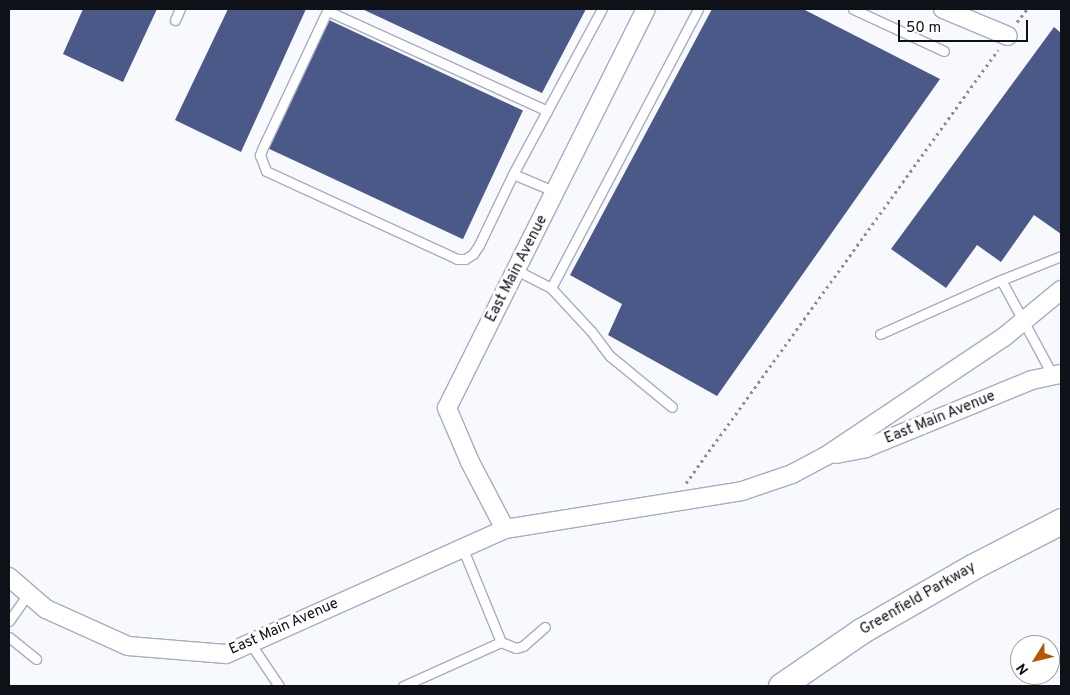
<!DOCTYPE html>
<style>
body{margin:0}
#map{position:relative;width:1070px;height:695px;overflow:hidden;background:#f8f9fd;font-family:Overpass,sans-serif}
div>[style]{position:absolute}
[style*='--x']{left:calc(var(--x)*1px);top:calc(var(--y)*1px);width:calc(var(--w)*1px);rotate:calc(var(--a)*1deg)}
.building>*{inset:0;background:#4b5988;transform-origin:0 0}
.path>*{height:3px;margin-top:-1.5px;transform-origin:0;background:repeating-linear-gradient(90deg,#8c8e92 0 2.5px,transparent 0 6.5px)}
.roads{filter:drop-shadow(1px 0 #a7adc1) drop-shadow(-1px 0 #a7adc1) drop-shadow(0 1px #a7adc1) drop-shadow(0 -1px #a7adc1)}
.lane>*{height:9px;margin:-4.5px;padding:0 4.5px;transform-origin:4.5px;border-radius:4.5px;background:#fff}
.street>*{height:18px;margin:-9px;padding:0 9px;transform-origin:9px;border-radius:9px;background:#fff}
.secondary>*{height:25px;margin:-12.5px;padding:0 12.5px;transform-origin:12.5px;border-radius:12.5px;background:#fff}
span{translate:-50% -50%;white-space:nowrap;text-align:center;line-height:1.15;-webkit-text-stroke:5px #fff;paint-order:stroke}
.street-label{font-size:15px;color:#0e1117}
.frame{position:absolute;inset:0;border:10px solid #0e1117;pointer-events:none}
.north{position:absolute;left:1010px;top:635px;width:50px;height:50px;box-sizing:border-box;background:#fff;border:1px solid #9fa0a2;border-radius:50%;rotate:234deg;font-size:14px;font-weight:700;line-height:20px;text-align:center;color:#0e1117}
.north::after{content:'';display:block;margin:auto;width:18px;height:22px;background:#b45702;clip-path:polygon(50% 0,100% 100%,50% 72%,0 100%)}
.scale{position:absolute;left:898px;top:20px;width:130px;height:22px;box-sizing:border-box;border:2px solid #0e1117;border-top:0;padding-left:6px;font-size:15px;line-height:18px;white-space:nowrap;color:#0e1117;-webkit-text-stroke:4px #fff;paint-order:stroke}
</style>
<div id="map">
<div class="building">
<i style="clip-path:polygon(83px 9px,157px 9px,123px 82px,63px 54px)"></i>
<i style="clip-path:polygon(228px 9px,306px 9px,241px 152px,175px 120px)"></i>
<i style="clip-path:polygon(362px 9px,586px 9px,542px 93px)"></i>
<i style="clip-path:polygon(712px 9px,803px 9px,940px 79px,717px 396px,608px 335px,622px 304px,570px 275px)"></i>
<i style="left:329px;top:20px;width:214px;height:142px;rotate:25deg"></i>
<i style="clip-path:polygon(1054px 27px,1061px 33px,1061px 234px,1034px 215px,1001px 262px,977px 245px,946px 288px,891px 249px)"></i>
</div>
<div class="path">
<i style="--x:1017;--y:22;--w:16;--a:-52"></i>
<i style="--x:686;--y:483;--w:534;--a:-54.23"></i>
</div>
<div class="roads">
<div class="lane">
<i style="--x:328;--y:9;--w:153;--a:115.2"></i>
<i style="--x:263;--y:147;--w:9;--a:111"></i>
<i style="--x:260;--y:155;--w:17;--a:69"></i>
<i style="--x:266;--y:171;--w:210;--a:24.7"></i>
<i style="--x:457;--y:259;--w:8;--a:0"></i>
<i style="--x:465;--y:259;--w:9;--a:-32"></i>
<i style="--x:473;--y:254;--w:11;--a:-56"></i>
<i style="--x:479;--y:245;--w:79;--a:-64.4"></i>
<i style="--x:513;--y:174;--w:47;--a:22.7"></i>
<i style="--x:853;--y:9;--w:100;--a:24.8"></i>
<i style="--x:328;--y:11;--w:241;--a:24.5"></i>
<i style="--x:175;--y:20;--w:12;--a:-66"></i>
<i style="--x:513;--y:174;--w:187;--a:-61.7"></i>
<i style="--x:516;--y:270;--w:39;--a:27"></i>
<i style="--x:551;--y:288;--w:59;--a:47.1"></i>
<i style="--x:591;--y:331;--w:31;--a:53"></i>
<i style="--x:610;--y:356;--w:80;--a:39.4"></i>
<i style="--x:551;--y:288;--w:315;--a:-62.2"></i>
<i style="--x:880;--y:334;--w:133;--a:-24.1"></i>
<i style="--x:1053;--y:376;--w:109;--a:-118.4"></i>
<i style="--x:1001;--y:280;--w:65;--a:-21.8"></i>
<i style="--x:9;--y:621;--w:33;--a:-55"></i>
<i style="--x:9;--y:637;--w:35;--a:39"></i>
<i style="--x:501;--y:642;--w:16;--a:22"></i>
<i style="--x:516;--y:648;--w:7;--a:-16"></i>
<i style="--x:523;--y:646;--w:29;--a:-41"></i>
<i style="--x:250;--y:643;--w:52;--a:56"></i>
<i style="--x:403;--y:686;--w:107;--a:-24.2"></i>
<i style="--x:501;--y:642;--w:103;--a:-112.3"></i>
</div>
<div class="street">
<i style="--x:943;--y:9;--w:70;--a:22.6"></i>
<i style="--x:836;--y:454;--w:31;--a:-11"></i>
<i style="--x:866;--y:448;--w:179;--a:-22.3"></i>
<i style="--x:1032;--y:380;--w:30;--a:-12"></i>
<i style="--x:505;--y:529;--w:76;--a:-117.6"></i>
<i style="--x:470;--y:462;--w:59;--a:-113.1"></i>
<i style="--x:447;--y:408;--w:446;--a:-63.5"></i>
<i style="--x:9;--y:577;--w:49;--a:40.9"></i>
<i style="--x:46;--y:609;--w:90;--a:24.3"></i>
<i style="--x:128;--y:646;--w:98;--a:4.7"></i>
<i style="--x:226;--y:654;--w:306;--a:-24.1"></i>
<i style="--x:505;--y:529;--w:240;--a:-9.1"></i>
<i style="--x:742;--y:491;--w:53;--a:-18.8"></i>
<i style="--x:792;--y:474;--w:38;--a:-28"></i>
<i style="--x:826;--y:456;--w:214;--a:-33.8"></i>
<i style="--x:1004;--y:337;--w:74;--a:-39.5"></i>
</div>
<div class="secondary">
<i style="--x:781;--y:686;--w:97;--a:-34.5"></i>
<i style="--x:861;--y:631;--w:130;--a:-29.9"></i>
<i style="--x:974;--y:566;--w:98;--a:-27.3"></i>
</div>
</div>
<div class="street-label">
<span style="left:517px;top:269px;rotate:-63deg">East Main Avenue</span>
<span style="left:940px;top:418px;rotate:-22deg">East Main Avenue</span>
<span style="left:918px;top:599px;rotate:-30deg">Greenfield Parkway</span>
<span style="left:284px;top:627px;rotate:-24deg">East Main Avenue</span>
</div>
<div class="frame"></div>
<div class="north">N</div>
<div class="scale">50 m</div>
</div>
